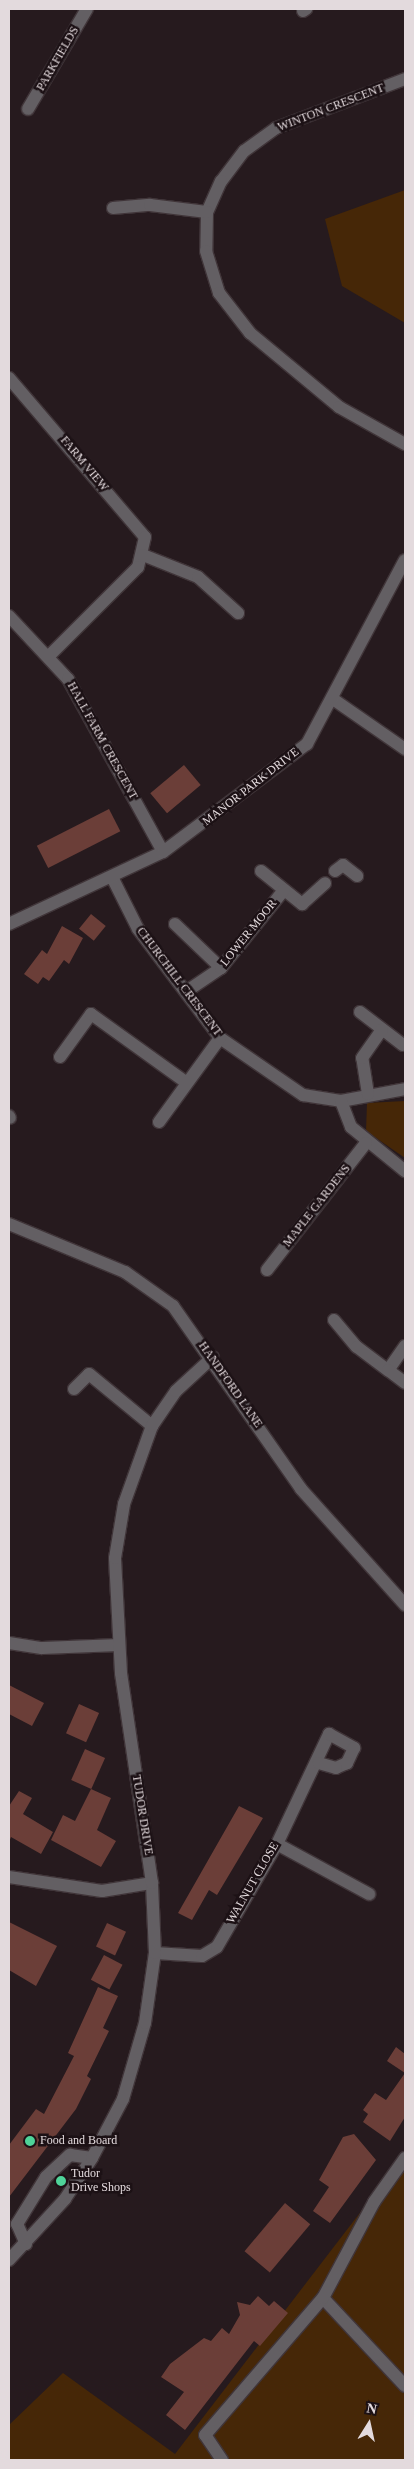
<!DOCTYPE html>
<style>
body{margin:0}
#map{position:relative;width:414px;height:2469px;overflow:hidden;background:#261a1e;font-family:Georgia,serif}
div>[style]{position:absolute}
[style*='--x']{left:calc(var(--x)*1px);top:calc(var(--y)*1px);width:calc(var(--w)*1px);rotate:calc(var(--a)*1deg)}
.green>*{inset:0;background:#462707}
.building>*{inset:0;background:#6b3e38;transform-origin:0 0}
.roads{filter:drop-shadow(1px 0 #403539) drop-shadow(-1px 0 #403539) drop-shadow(0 1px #403539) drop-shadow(0 -1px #403539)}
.minor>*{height:12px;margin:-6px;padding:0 6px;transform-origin:6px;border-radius:6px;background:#635f63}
.dots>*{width:14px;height:14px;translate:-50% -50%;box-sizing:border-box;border:2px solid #1c1115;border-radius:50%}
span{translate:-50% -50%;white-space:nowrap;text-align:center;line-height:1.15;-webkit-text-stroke:5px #1c1115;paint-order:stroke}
.street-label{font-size:12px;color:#e3dadd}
.poi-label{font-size:12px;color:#e3dadd}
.left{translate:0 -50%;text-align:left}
.frame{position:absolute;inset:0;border:10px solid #e3dadd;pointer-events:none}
.north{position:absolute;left:344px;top:2399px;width:50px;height:50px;-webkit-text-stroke:4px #1c1115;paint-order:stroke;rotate:10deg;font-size:14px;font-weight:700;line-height:20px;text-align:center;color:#e3dadd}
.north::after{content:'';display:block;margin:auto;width:18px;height:22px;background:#e3dadd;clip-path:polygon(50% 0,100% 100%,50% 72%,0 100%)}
</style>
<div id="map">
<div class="green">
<i style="clip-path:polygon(405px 190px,405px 323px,342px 286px,325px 219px)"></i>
<i style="clip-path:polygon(405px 1101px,405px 1158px,366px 1131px,367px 1103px)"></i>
<i style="clip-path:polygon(405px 2154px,405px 2460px,9px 2460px,9px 2425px,63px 2373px,175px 2454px)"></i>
</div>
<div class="building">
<i style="left:184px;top:765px;width:26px;height:44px;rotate:50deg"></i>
<i style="left:109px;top:809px;width:25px;height:81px;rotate:63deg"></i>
<i style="left:91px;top:914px;width:19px;height:19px;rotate:39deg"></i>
<i style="clip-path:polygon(62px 926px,83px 938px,69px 964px,64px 960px,49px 981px,43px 977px,38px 984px,24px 974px,42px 950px,47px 954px)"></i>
<i style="clip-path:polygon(9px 1685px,44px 1703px,32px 1726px,9px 1714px)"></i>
<i style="left:79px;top:1704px;width:22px;height:32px;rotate:24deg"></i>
<i style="left:85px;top:1749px;width:22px;height:34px;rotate:24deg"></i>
<i style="clip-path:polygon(91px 1789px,111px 1798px,97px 1830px,116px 1841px,101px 1867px,51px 1840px,63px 1815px,75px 1821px)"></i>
<i style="clip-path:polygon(19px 1791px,32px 1798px,23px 1814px,53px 1832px,41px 1854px,11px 1837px,9px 1842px,9px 1806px)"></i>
<i style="clip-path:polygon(239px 1806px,263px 1818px,217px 1895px,209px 1890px,192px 1920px,178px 1913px)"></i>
<i style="clip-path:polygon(9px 1922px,57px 1946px,36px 1986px,9px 1970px)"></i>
<i style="left:107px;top:1923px;width:21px;height:26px;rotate:25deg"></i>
<i style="left:104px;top:1955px;width:21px;height:28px;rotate:28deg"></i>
<i style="clip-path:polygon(98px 1987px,118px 1996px,103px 2028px,109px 2031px,87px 2076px,91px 2079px,76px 2109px,9px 2197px,9px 2145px,36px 2109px,44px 2114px,74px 2056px,68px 2053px)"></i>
<i style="clip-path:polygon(396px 2047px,405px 2054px,405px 2117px,390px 2141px,363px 2122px,368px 2114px,363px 2110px,375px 2093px,386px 2100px,405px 2073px,387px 2061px)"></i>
<i style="clip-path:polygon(354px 2134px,376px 2160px,330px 2223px,313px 2211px,329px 2187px,319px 2180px,343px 2137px)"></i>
<i style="left:285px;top:2203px;width:33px;height:63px;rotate:40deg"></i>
<i style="clip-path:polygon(258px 2296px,269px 2306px,274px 2301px,288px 2313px,260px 2346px,254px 2341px,185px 2430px,166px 2415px,184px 2392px,161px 2377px,170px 2364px,204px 2338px,211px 2341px,222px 2328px,229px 2334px,240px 2315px,237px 2302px,250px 2305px)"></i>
</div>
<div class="roads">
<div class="minor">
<i style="--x:303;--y:11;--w:4;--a:-34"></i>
<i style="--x:405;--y:79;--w:138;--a:159.2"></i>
<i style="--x:276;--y:128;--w:39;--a:144"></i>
<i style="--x:244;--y:151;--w:38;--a:127"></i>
<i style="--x:221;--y:181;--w:34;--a:114"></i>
<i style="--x:207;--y:212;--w:39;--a:91"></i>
<i style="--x:206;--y:251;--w:44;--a:72.8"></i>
<i style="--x:219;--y:293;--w:51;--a:52.2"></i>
<i style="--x:250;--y:333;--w:116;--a:39.7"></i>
<i style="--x:339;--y:407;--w:76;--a:29.3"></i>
<i style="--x:28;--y:109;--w:116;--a:-59.5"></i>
<i style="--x:113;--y:208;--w:37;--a:-5"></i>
<i style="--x:150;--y:205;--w:57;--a:7"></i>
<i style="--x:9;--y:378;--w:209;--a:49.5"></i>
<i style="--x:145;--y:537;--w:31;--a:103"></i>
<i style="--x:138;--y:567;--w:126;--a:135"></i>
<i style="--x:143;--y:555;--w:59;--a:21.8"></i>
<i style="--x:198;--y:577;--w:54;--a:42"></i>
<i style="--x:9;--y:616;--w:86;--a:46.9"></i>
<i style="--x:68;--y:679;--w:197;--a:61.2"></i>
<i style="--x:333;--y:699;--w:88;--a:34.8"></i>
<i style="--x:261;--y:871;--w:53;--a:38.8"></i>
<i style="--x:302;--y:904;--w:31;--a:-42"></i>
<i style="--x:335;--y:871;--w:10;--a:-37"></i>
<i style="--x:343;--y:865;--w:18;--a:38"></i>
<i style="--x:112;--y:877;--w:58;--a:63.4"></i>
<i style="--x:138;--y:929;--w:136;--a:53"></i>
<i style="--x:220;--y:1038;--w:101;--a:34.5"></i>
<i style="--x:303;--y:1095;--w:38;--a:9"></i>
<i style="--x:341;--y:1101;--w:65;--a:-10.6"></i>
<i style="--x:9;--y:924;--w:170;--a:-25.1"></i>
<i style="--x:163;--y:852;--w:180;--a:-36.9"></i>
<i style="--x:307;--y:744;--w:208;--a:-62"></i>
<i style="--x:175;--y:924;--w:64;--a:43.7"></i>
<i style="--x:187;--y:991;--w:41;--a:-34.1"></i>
<i style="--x:221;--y:968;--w:100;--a:-51.1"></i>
<i style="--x:360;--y:1012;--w:54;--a:37.5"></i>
<i style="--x:60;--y:1057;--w:53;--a:-54.2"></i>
<i style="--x:91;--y:1014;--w:118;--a:35.7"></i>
<i style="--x:368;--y:1094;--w:36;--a:-99"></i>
<i style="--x:362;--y:1058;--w:35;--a:-55"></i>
<i style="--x:341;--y:1101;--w:28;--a:69"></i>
<i style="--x:351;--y:1127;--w:70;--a:39.2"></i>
<i style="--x:9;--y:1116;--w:2;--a:63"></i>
<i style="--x:159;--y:1122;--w:104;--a:-54"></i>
<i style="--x:9;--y:1224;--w:126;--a:22.5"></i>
<i style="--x:125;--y:1272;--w:59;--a:35.3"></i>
<i style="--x:173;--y:1306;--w:223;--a:55"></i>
<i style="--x:301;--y:1489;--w:156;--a:48.1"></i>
<i style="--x:267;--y:1270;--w:161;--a:-52.1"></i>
<i style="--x:334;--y:1320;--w:35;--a:50"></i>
<i style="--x:357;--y:1347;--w:39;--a:37"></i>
<i style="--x:405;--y:1346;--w:29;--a:125"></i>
<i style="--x:388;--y:1370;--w:21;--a:37"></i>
<i style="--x:74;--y:1389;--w:21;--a:-45"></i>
<i style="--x:89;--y:1374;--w:82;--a:39.5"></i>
<i style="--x:9;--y:1643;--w:33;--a:9"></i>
<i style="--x:42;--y:1648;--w:77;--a:-2.2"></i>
<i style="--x:277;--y:1844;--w:105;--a:28.5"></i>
<i style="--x:9;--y:1877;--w:94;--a:8.6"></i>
<i style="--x:102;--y:1891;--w:51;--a:-9.1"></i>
<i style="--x:155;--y:1953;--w:47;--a:3.7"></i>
<i style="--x:202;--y:1956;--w:17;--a:-31"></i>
<i style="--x:217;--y:1947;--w:119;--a:-59.8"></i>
<i style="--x:277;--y:1844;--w:122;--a:-64.7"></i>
<i style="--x:329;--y:1734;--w:29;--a:29"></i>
<i style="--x:354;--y:1748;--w:17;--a:115"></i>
<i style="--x:347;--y:1763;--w:12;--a:156"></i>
<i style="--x:336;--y:1768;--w:18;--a:-164"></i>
<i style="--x:26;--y:2244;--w:22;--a:-114"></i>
<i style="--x:17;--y:2224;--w:55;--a:-58.3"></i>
<i style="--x:46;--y:2177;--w:33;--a:-43"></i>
<i style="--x:70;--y:2155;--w:22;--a:8"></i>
<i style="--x:9;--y:2260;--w:83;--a:-47.4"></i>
<i style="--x:65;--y:2199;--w:49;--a:-56.6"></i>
<i style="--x:92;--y:2158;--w:67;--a:-62.3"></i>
<i style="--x:123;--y:2099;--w:79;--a:-73.9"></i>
<i style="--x:145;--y:2023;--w:71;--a:-81.9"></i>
<i style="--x:155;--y:1953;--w:70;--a:-92.5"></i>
<i style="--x:152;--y:1883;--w:212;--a:-98.4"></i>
<i style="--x:121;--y:1673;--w:115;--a:-93"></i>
<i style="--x:115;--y:1558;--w:55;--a:-80.5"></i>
<i style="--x:124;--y:1504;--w:83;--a:-70.3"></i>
<i style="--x:152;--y:1426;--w:42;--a:-55.6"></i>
<i style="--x:176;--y:1391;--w:50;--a:-42.6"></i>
<i style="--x:323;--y:2298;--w:120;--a:47"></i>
<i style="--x:222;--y:2460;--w:30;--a:-124"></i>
<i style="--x:205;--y:2435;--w:181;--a:-49.3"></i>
<i style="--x:323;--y:2298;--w:109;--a:-62"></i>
<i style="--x:374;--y:2202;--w:54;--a:-54.8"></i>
</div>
</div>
<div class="dots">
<i style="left:30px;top:2141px;background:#4fd399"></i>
<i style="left:61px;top:2181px;background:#4fd399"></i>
</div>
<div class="street-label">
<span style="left:58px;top:59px;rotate:-60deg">PARKFIELDS</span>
<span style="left:331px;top:108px;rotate:-21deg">WINTON CRESCENT</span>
<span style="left:84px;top:464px;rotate:50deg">FARM VIEW</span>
<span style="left:102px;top:741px;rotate:61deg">HALL FARM CRESCENT</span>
<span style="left:251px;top:787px;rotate:-38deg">MANOR PARK DRIVE</span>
<span style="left:249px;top:933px;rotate:-51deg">LOWER MOOR</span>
<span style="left:179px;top:982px;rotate:53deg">CHURCHILL CRESCENT</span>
<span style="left:317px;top:1206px;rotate:-52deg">MAPLE GARDENS</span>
<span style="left:230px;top:1385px;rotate:55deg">HANDFORD LANE</span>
<span style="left:142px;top:1815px;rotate:81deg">TUDOR DRIVE</span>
<span style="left:253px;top:1883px;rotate:-60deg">WALNUT CLOSE</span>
</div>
<div class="poi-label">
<span class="left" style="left:40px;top:2141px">Food and Board</span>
<span class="left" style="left:71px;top:2181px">Tudor<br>Drive Shops</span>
</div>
<div class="frame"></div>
<div class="north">N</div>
</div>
